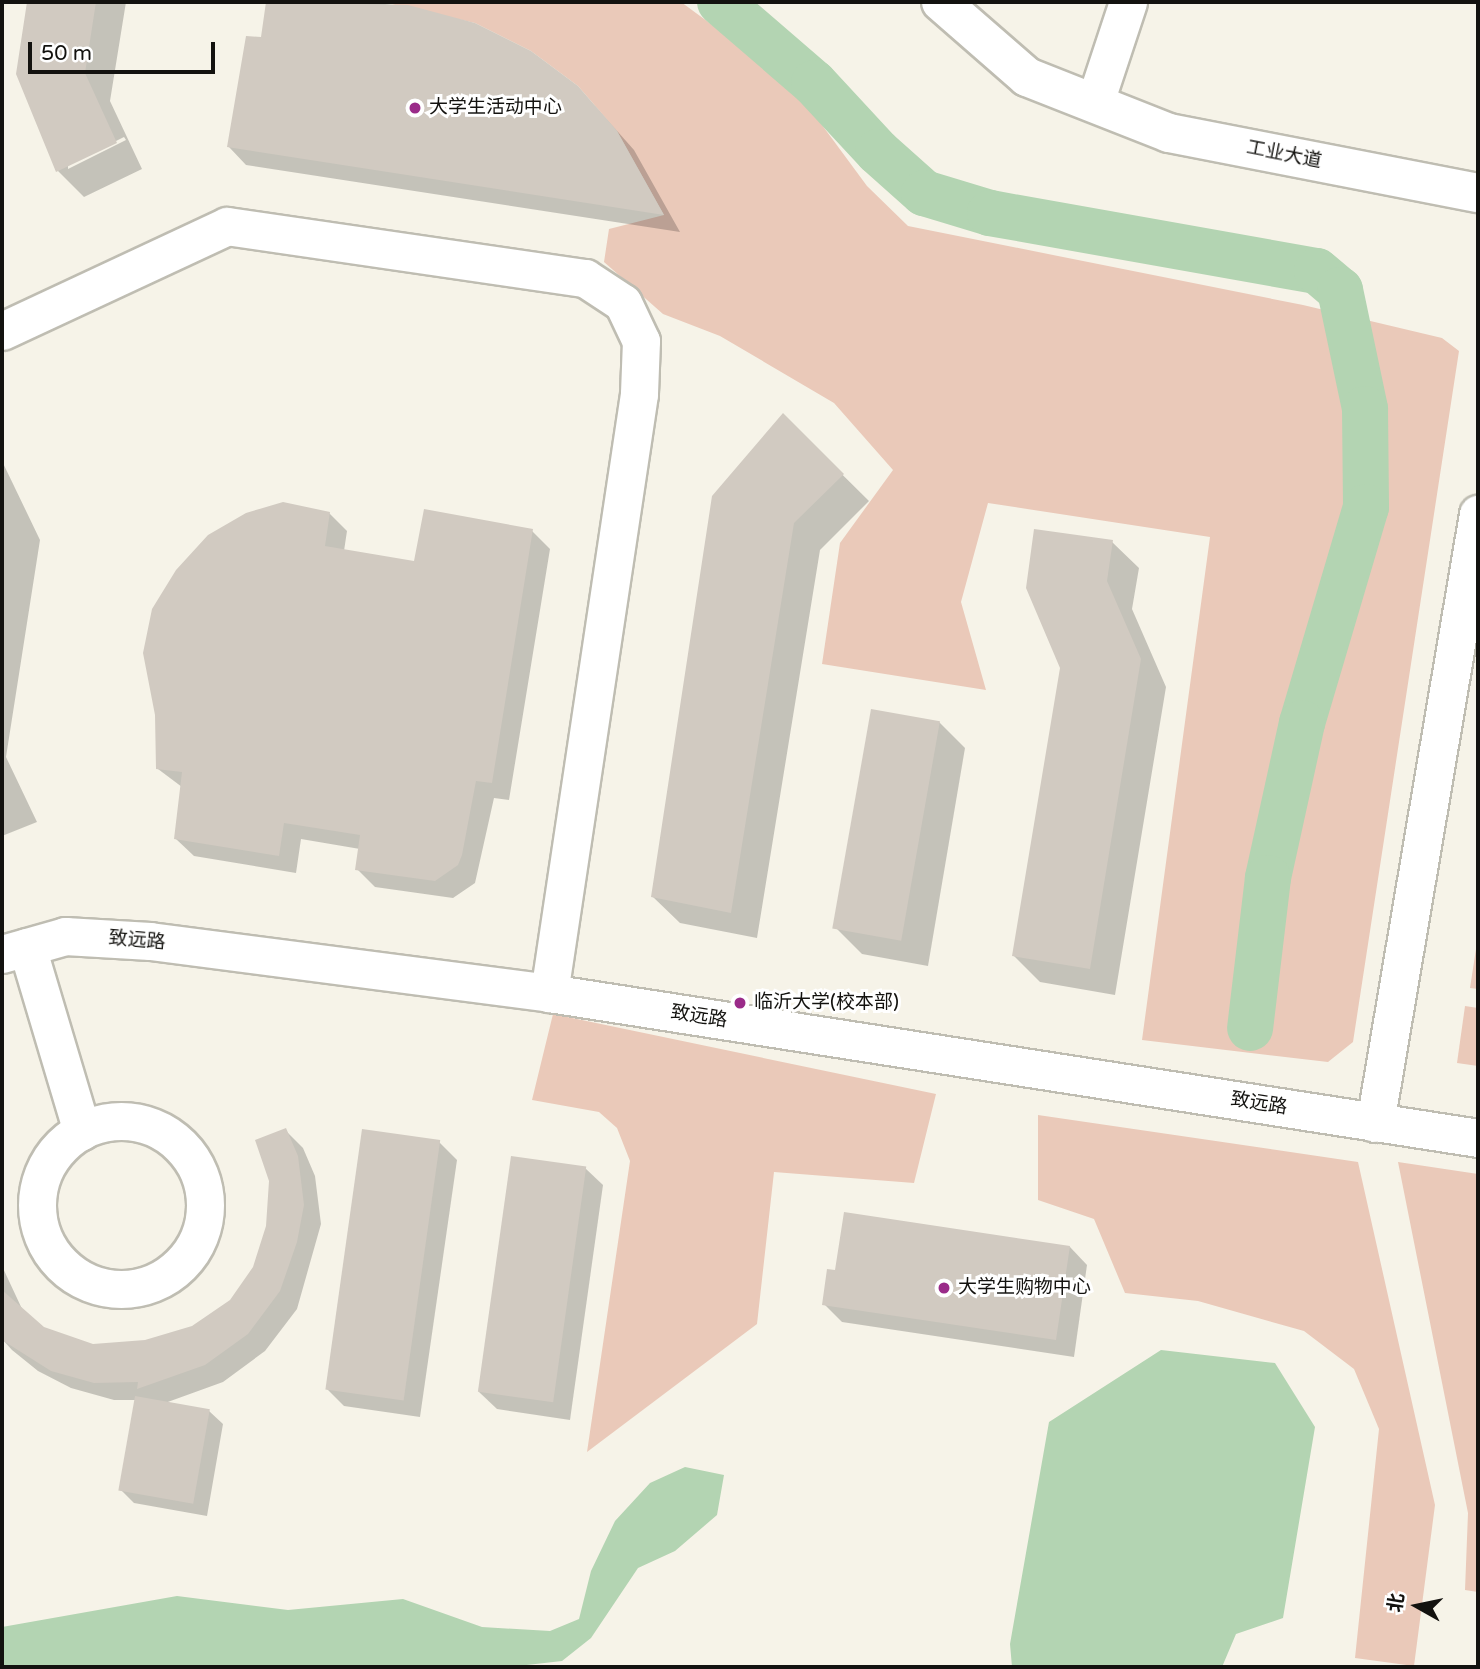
<!DOCTYPE html>
<meta charset="utf-8">
<style>
body{margin:0}
#map{position:relative;width:1480px;height:1669px;overflow:hidden;background:#f6f3e8;font-family:"Varela Round","Noto Sans SC",sans-serif}
div>[style]{position:absolute}
[style*='--x']{left:calc(var(--x)*1px);top:calc(var(--y)*1px);width:calc(var(--w)*1px);rotate:calc(var(--a)*1deg)}
.green>*{inset:0;background:#eac9b9}
.water>*{inset:0;background:#b3d4b2}
.shadow>*{inset:0;background:#0003}
.river>*{height:46px;margin:-23px;padding:0 23px;transform-origin:23px;border-radius:23px;background:#b3d4b2}
.building>*{inset:0;background:#d1cac1;transform-origin:0 0}
.roads{filter:drop-shadow(2px 0 #bfbdb2) drop-shadow(-2px 0 #bfbdb2) drop-shadow(0 2px #bfbdb2) drop-shadow(0 -2px #bfbdb2)}
.minor>*{height:37px;margin:-18.5px;padding:0 18.5px;transform-origin:18.5px;border-radius:18.5px;background:#fff}
.minor>.ring{margin:-18.5px;padding:0;box-sizing:content-box;background:none;border:37px solid #fff;border-radius:50%}
.major>*{height:38px;margin:-19px;padding:0 19px;transform-origin:19px;border-radius:19px;background:#fff}
.dots>*{width:19px;height:19px;translate:-50% -50%;box-sizing:border-box;border:4px solid #fff;border-radius:50%}
span{translate:-50% -50%;white-space:nowrap;text-align:center;line-height:1.15;-webkit-text-stroke:6px #fff;paint-order:stroke}
.poi-label{font-size:19px;color:#13120f}
.left{translate:0 -50%;text-align:left}
.street-label{font-size:19px;color:#13120f}
.frame{position:absolute;inset:0;border:4px solid #13120f;pointer-events:none}
.north{position:absolute;left:1382px;top:1571px;width:70px;height:70px;-webkit-text-stroke:5px #fff;paint-order:stroke;rotate:279deg;font-size:19px;font-weight:700;line-height:28px;text-align:center;color:#13120f}
.north::after{content:'';display:block;margin:auto;width:24px;height:32px;background:#13120f;clip-path:polygon(50% 0,100% 100%,50% 72%,0 100%)}
.scale{position:absolute;left:28px;top:42px;width:187px;height:32px;box-sizing:border-box;border:4px solid #13120f;border-top:0;padding-left:9px;font-size:21px;line-height:24px;white-space:nowrap;color:#13120f;-webkit-text-stroke:5px #fff;paint-order:stroke}
</style>
<div id="map">
<div class="green">
<i style="clip-path:polygon(382px 2px,681px 2px,791px 83px,867px 186px,908px 226px,1303px 305px,1442px 338px,1459px 351px,1353px 1042px,1328px 1062px,1142px 1040px,1210px 537px,988px 503px,961px 602px,986px 690px,822px 664px,840px 543px,893px 470px,834px 403px,720px 336px,663px 314px,604px 262px,609px 229px,664px 215px,617px 131px,578px 86px,531px 51px,475px 23px)"></i>
<i style="clip-path:polygon(1478px 936px,1478px 989px,1470px 988px)"></i>
<i style="clip-path:polygon(1465px 1006px,1478px 1008px,1478px 1066px,1457px 1063px)"></i>
<i style="clip-path:polygon(553px 1014px,936px 1094px,914px 1183px,774px 1172px,757px 1324px,587px 1452px,630px 1161px,617px 1128px,599px 1112px,532px 1100px)"></i>
<i style="clip-path:polygon(1038px 1115px,1358px 1162px,1435px 1505px,1414px 1666px,1355px 1658px,1379px 1429px,1354px 1369px,1304px 1331px,1198px 1301px,1125px 1293px,1094px 1219px,1038px 1200px)"></i>
<i style="clip-path:polygon(1398px 1162px,1478px 1174px,1478px 1592px,1465px 1590px,1468px 1513px)"></i>
</div>
<div class="water">
<i style="clip-path:polygon(1161px 1350px,1275px 1363px,1315px 1427px,1283px 1618px,1236px 1634px,1222px 1667px,1012px 1667px,1010px 1644px,1049px 1422px)"></i>
<i style="clip-path:polygon(685px 1467px,724px 1475px,717px 1515px,675px 1551px,638px 1568px,591px 1638px,562px 1661px,509px 1667px,2px 1667px,2px 1627px,177px 1596px,288px 1610px,403px 1599px,482px 1627px,550px 1631px,579px 1619px,591px 1571px,615px 1521px,650px 1483px)"></i>
</div>
<div class="shadow">
<i style="clip-path:polygon(evenodd,29px 2px,126px 2px,110px 101px,142px 169px,84px 197px,58px 171px,18px 73px,29px 2px,124px 137px,126px 140px,68px 169px,68px 165px,124px 137px)"></i>
<i style="clip-path:polygon(268px 2px,370px 2px,408px 7px,595px 106px,634px 150px,680px 232px,246px 165px,229px 147px,263px 39px)"></i>
<i style="clip-path:polygon(783px 416px,869px 501px,820px 550px,757px 938px,680px 923px,653px 897px)"></i>
<i style="clip-path:polygon(2px 461px,40px 540px,6px 757px,37px 822px,2px 836px)"></i>
<i style="clip-path:polygon(329px 513px,347px 531px,344px 551px,415px 563px,532px 531px,550px 549px,509px 800px,494px 798px,475px 883px,453px 898px,375px 887px,357px 869px,360px 849px,301px 839px,296px 873px,194px 856px,176px 839px,182px 787px,158px 769px)"></i>
<i style="clip-path:polygon(1112px 542px,1139px 568px,1132px 609px,1166px 687px,1115px 995px,1040px 982px,1014px 956px)"></i>
<i style="clip-path:polygon(939px 722px,965px 748px,928px 966px,862px 954px,836px 928px)"></i>
<i style="clip-path:polygon(285px 1130px,303px 1148px,315px 1176px,321px 1224px,297px 1309px,265px 1351px,223px 1382px,165px 1403px,209px 1411px,223px 1424px,207px 1516px,134px 1503px,121px 1490px,137px 1400px,114px 1400px,71px 1388px,38px 1371px,12px 1350px,2px 1339px,2px 1266px,23px 1311px,44px 1329px,92px 1345px,145px 1342px,193px 1328px,231px 1301px,254px 1268px,268px 1227px)"></i>
<i style="clip-path:polygon(439px 1142px,457px 1160px,420px 1417px,344px 1406px,326px 1388px)"></i>
<i style="clip-path:polygon(585px 1168px,603px 1185px,570px 1420px,497px 1409px,479px 1392px)"></i>
<i style="clip-path:polygon(1070px 1247px,1087px 1265px,1074px 1357px,842px 1322px,824px 1304px)"></i>
</div>
<div class="river">
<i style="--x:720;--y:2;--w:124;--a:40.8"></i>
<i style="--x:814;--y:83;--w:94;--a:47.2"></i>
<i style="--x:878;--y:152;--w:62;--a:41.7"></i>
<i style="--x:924;--y:193;--w:69;--a:16.9"></i>
<i style="--x:990;--y:213;--w:332;--a:10.1"></i>
<i style="--x:1317;--y:271;--w:30;--a:40"></i>
<i style="--x:1340;--y:290;--w:122;--a:78.1"></i>
<i style="--x:1365;--y:409;--w:98;--a:89.4"></i>
<i style="--x:1366;--y:507;--w:225;--a:106.5"></i>
<i style="--x:1302;--y:723;--w:159;--a:102.4"></i>
<i style="--x:1268;--y:878;--w:151;--a:96.8"></i>
</div>
<div class="building">
<i style="clip-path:polygon(27px 2px,96px 2px,85px 73px,117px 143px,56px 172px,16px 74px)"></i>
<i style="clip-path:polygon(266px 2px,408px 5px,475px 23px,531px 51px,578px 86px,617px 131px,664px 215px,227px 147px,246px 36px,261px 37px)"></i>
<i style="clip-path:polygon(783px 413px,844px 474px,794px 523px,731px 913px,651px 897px,712px 496px)"></i>
<i style="clip-path:polygon(283px 502px,330px 512px,325px 546px,414px 561px,424px 509px,533px 529px,492px 783px,476px 781px,462px 855px,458px 865px,435px 881px,355px 870px,360px 835px,284px 823px,279px 856px,174px 839px,182px 772px,156px 769px,155px 715px,143px 653px,152px 609px,176px 570px,208px 535px,246px 513px)"></i>
<i style="clip-path:polygon(1034px 529px,1113px 540px,1107px 581px,1141px 659px,1090px 969px,1012px 956px,1060px 668px,1026px 588px)"></i>
<i style="left:871px;top:709px;width:70px;height:223px;rotate:10deg"></i>
<i style="clip-path:polygon(286px 1128px,298px 1156px,304px 1205px,297px 1242px,280px 1291px,248px 1334px,205px 1365px,137px 1389px,138px 1382px,94px 1383px,51px 1371px,2px 1340px,2px 1290px,44px 1327px,93px 1344px,145px 1340px,192px 1326px,230px 1300px,253px 1267px,266px 1226px,269px 1181px,255px 1140px)"></i>
<i style="left:362px;top:1129px;width:79px;height:263px;rotate:8deg"></i>
<i style="left:511px;top:1156px;width:76px;height:238px;rotate:8deg"></i>
<i style="clip-path:polygon(844px 1212px,1070px 1246px,1056px 1340px,822px 1305px,827px 1269px,835px 1270px)"></i>
<i style="left:135px;top:1396px;width:76px;height:96px;rotate:10deg"></i>
</div>
<div class="roads">
<div class="minor">
<i style="--x:1095;--y:102;--w:105;--a:-71.7"></i>
<i style="--x:2;--y:331;--w:248;--a:-25"></i>
<i style="--x:227;--y:226;--w:362;--a:8.3"></i>
<i style="--x:585;--y:278;--w:45;--a:33.3"></i>
<i style="--x:623;--y:303;--w:42;--a:64.7"></i>
<i style="--x:641;--y:341;--w:53;--a:92.2"></i>
<i style="--x:639;--y:394;--w:606;--a:98.54"></i>
<i style="--x:27;--y:947;--w:192;--a:73.4"></i>
<i style="--x:2;--y:954;--w:66;--a:-15.9"></i>
<i style="--x:65;--y:936;--w:85;--a:3.4"></i>
<i style="--x:150;--y:941;--w:402;--a:7.4"></i>
<i style="--x:549;--y:993;--w:940;--a:8.87"></i>
<i class="ring" style="left:37px;top:1121px;width:131px;height:131px"></i>
<i style="--x:1375;--y:1123;--w:618;--a:-80.4"></i>
</div>
<div class="major">
<i style="--x:941;--y:2;--w:114;--a:41.1"></i>
<i style="--x:1027;--y:77;--w:153;--a:21.5"></i>
<i style="--x:1169;--y:133;--w:315;--a:11"></i>
</div>
</div>
<div class="dots">
<i style="left:415px;top:108px;background:#9a2b89"></i>
<i style="left:740px;top:1003px;background:#9a2b89"></i>
<i style="left:944px;top:1288px;background:#9a2b89"></i>
</div>
<div class="poi-label">
<span class="left" style="left:429px;top:108px">大学生活动中心</span>
<span class="left" style="left:754px;top:1003px">临沂大学(校本部)</span>
<span class="left" style="left:958px;top:1288px">大学生购物中心</span>
</div>
<div class="street-label">
<span style="left:1284px;top:155px;rotate:11deg">工业大道</span>
<span style="left:137px;top:941px;rotate:5deg">致远路</span>
<span style="left:699px;top:1017px;rotate:9deg">致远路</span>
<span style="left:1259px;top:1104px;rotate:9deg">致远路</span>
</div>
<div class="frame"></div>
<div class="north">北</div>
<div class="scale">50 m</div>
</div>
